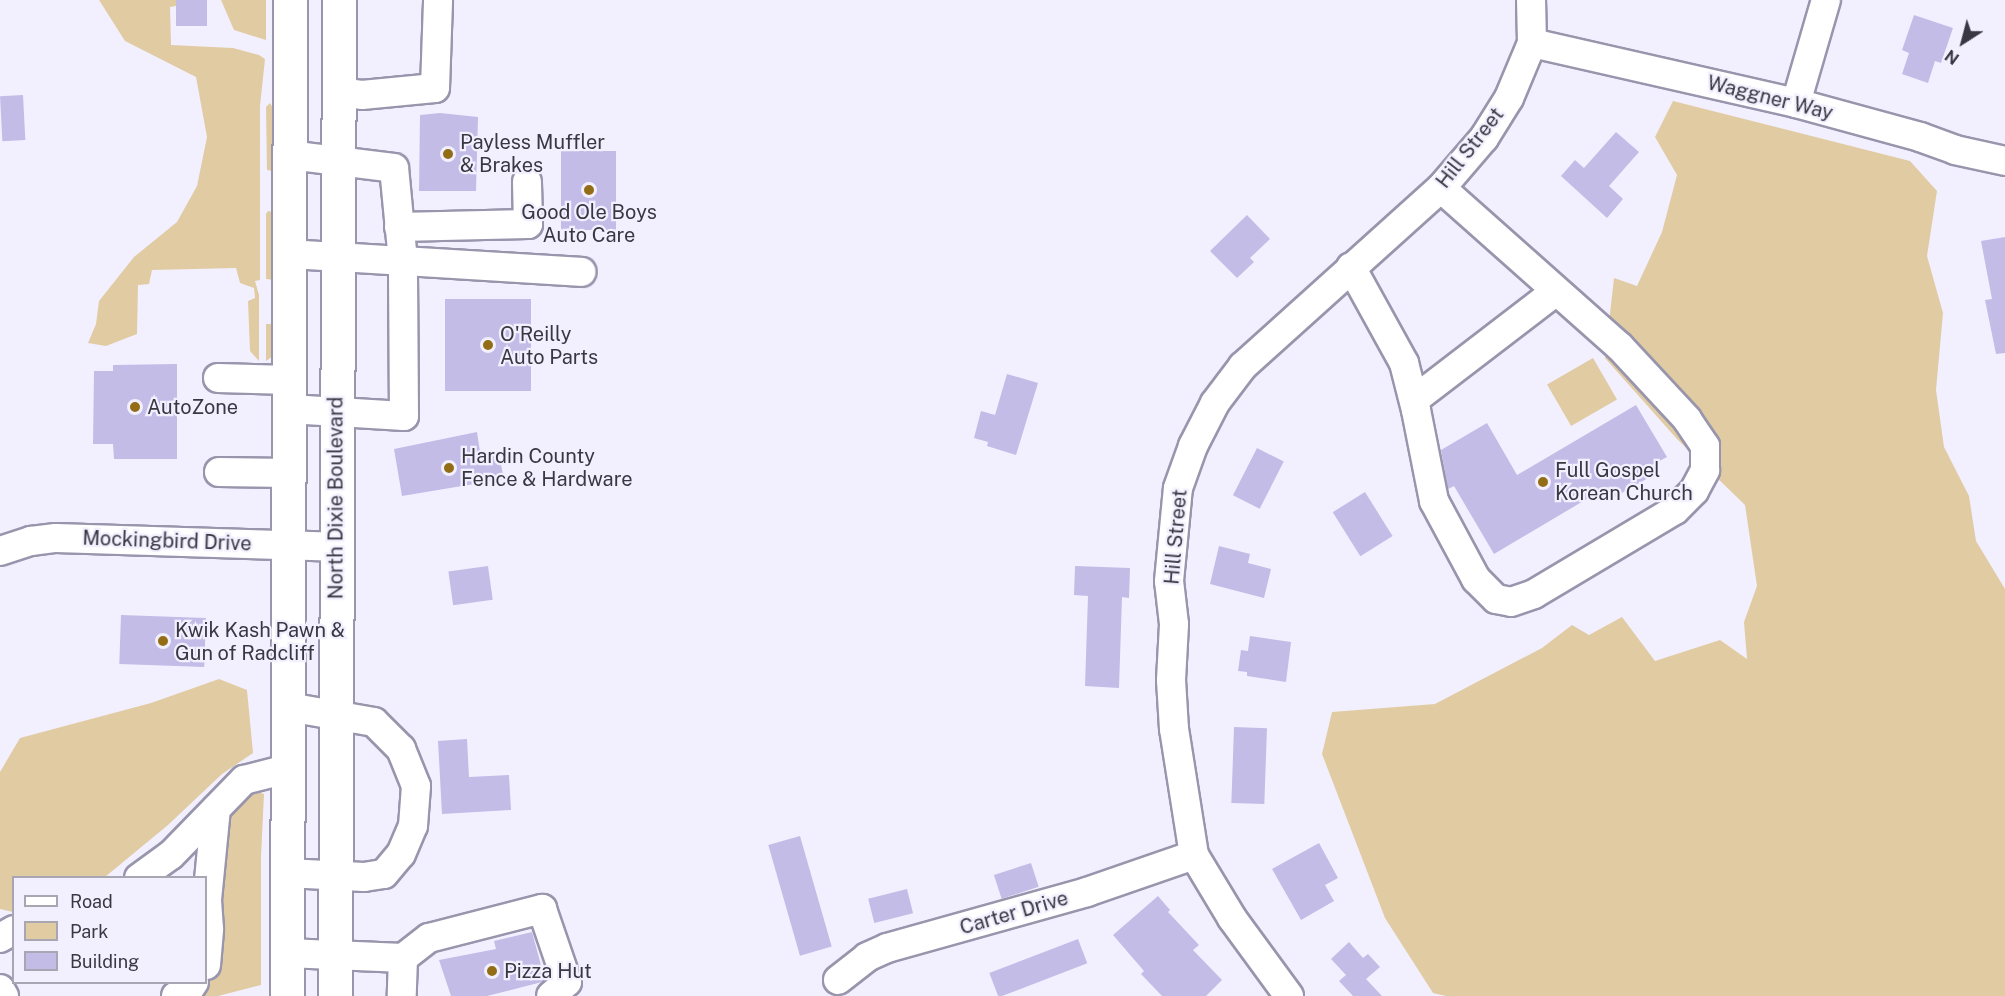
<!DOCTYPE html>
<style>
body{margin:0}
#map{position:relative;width:2005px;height:996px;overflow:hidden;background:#f2f0ff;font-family:"Public Sans",sans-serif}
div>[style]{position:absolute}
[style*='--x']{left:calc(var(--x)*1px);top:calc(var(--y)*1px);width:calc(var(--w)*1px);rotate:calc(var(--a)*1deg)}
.green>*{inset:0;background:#e1cba2;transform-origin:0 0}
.building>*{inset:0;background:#c2bce7;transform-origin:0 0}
.roads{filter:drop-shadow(2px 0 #9895ac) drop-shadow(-2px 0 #9895ac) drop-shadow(0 2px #9895ac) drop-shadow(0 -2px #9895ac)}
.minor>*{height:28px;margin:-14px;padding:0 14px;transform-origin:14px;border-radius:14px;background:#fff}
.highway>*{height:33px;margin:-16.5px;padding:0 16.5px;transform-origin:16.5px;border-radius:16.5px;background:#fff}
.dots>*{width:16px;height:16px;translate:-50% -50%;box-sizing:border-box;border:3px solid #f2f0ff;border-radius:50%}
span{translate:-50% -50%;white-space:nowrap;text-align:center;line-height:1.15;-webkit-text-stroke:4.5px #f2f0ff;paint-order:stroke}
.street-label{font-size:20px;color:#393741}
.poi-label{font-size:20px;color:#393741}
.left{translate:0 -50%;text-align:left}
.legend{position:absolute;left:12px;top:876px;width:195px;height:108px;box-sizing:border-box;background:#f2f0ff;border:2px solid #a8a6b3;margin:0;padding:8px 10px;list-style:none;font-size:18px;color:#393741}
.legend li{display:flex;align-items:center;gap:12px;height:30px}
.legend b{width:30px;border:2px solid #a8a6b3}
.north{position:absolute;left:1933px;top:12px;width:60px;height:60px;-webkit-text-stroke:4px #f2f0ff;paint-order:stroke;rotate:216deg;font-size:16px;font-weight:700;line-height:24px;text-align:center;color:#393741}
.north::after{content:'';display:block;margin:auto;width:21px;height:27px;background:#393741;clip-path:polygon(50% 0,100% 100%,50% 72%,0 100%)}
</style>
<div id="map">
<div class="green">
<i style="clip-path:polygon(99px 0,176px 0,176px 6px,170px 7px,171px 45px,233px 48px,259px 55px,265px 59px,260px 106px,260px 280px,255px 281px,259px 295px,259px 361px,250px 351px,248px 301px,255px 298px,254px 288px,240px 283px,236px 268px,152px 270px,149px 284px,138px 285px,137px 334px,106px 346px,88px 343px,96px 324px,99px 301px,134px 257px,177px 222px,197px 186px,207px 137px,196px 77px,125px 41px)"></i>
<i style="clip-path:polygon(221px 0,266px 0,266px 40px,234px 30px)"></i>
<i style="clip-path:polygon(1673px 101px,1910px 161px,1937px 191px,1927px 256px,1943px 313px,1936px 390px,1944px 447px,1969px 496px,1976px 541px,2005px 589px,2005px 996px,1446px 996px,1433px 993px,1385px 918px,1322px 754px,1332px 712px,1435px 704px,1542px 648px,1572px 625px,1589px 635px,1622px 617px,1655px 661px,1720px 640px,1747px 659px,1744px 622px,1757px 586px,1745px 505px,1677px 439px,1605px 358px,1614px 278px,1637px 286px,1662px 232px,1677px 175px,1655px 137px)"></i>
<i style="clip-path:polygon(270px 103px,273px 108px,273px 171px,267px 170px,266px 107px)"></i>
<i style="clip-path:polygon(268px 211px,273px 212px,274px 280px,266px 279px,266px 214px)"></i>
<i style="clip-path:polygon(266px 324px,274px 324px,273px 356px,266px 361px)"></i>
<i style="left:1593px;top:358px;width:48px;height:53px;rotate:60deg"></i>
<i style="clip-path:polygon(219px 679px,247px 690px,253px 753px,222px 774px,168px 825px,105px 877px,14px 878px,13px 912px,0 909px,0 772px,20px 738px,151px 703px)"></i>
<i style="clip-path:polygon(250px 789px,264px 794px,261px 857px,261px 985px,218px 996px,198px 996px,213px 963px,223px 887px,225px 837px,231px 813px)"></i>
</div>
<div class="building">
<i style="left:176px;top:0;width:31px;height:26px"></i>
<i style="clip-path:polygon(1914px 15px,1953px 28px,1941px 63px,1935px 61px,1928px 83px,1902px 74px,1909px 53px,1902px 50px)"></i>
<i style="left:23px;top:95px;width:45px;height:23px;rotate:87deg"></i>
<i style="clip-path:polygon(440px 113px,478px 117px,476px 191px,419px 191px,420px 115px)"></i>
<i style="clip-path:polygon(1616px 132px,1639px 152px,1609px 186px,1623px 199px,1607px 218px,1561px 176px,1575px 160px,1584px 168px)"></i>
<i style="left:561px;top:151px;width:55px;height:79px"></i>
<i style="clip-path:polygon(1247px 215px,1270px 239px,1250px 258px,1254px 262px,1237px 278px,1210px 251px)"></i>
<i style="clip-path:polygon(2005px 237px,2005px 353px,1996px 354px,1985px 300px,1992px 299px,1981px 241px)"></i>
<i style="left:445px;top:299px;width:86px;height:92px"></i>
<i style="clip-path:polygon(177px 364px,177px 459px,114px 459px,113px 444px,93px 444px,94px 371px,113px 371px,113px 365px)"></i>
<i style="clip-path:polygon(1007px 374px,1038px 383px,1016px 455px,987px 446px,988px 442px,974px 438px,981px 411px,995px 415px)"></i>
<i style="clip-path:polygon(1636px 405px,1667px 457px,1652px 465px,1657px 473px,1613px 498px,1607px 487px,1494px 554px,1454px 486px,1448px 489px,1441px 450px,1487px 423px,1517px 475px)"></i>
<i style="clip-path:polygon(477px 432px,481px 458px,499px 455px,504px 479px,402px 496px,394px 449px)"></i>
<i style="left:1257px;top:448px;width:30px;height:53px;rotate:27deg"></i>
<i style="left:1365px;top:492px;width:52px;height:38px;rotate:58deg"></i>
<i style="clip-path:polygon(1219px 546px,1250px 554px,1248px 563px,1271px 569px,1264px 598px,1210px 584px)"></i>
<i style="left:488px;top:566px;width:34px;height:40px;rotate:82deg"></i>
<i style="clip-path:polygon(1075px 566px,1130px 568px,1129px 598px,1122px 597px,1119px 688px,1085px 686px,1088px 596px,1074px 595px)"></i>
<i style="left:121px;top:615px;width:85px;height:49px;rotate:2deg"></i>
<i style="clip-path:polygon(1250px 636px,1291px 642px,1286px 682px,1247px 676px,1247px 672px,1238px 671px,1241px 650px,1248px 651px)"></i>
<i style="left:1234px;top:727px;width:33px;height:76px;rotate:2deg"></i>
<i style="clip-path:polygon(467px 739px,469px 777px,509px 775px,511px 810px,442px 814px,438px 741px)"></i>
<i style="left:800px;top:836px;width:115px;height:33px;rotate:74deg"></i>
<i style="clip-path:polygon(1319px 843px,1338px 878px,1325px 885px,1334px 901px,1301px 920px,1272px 869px)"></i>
<i style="left:1031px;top:863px;width:25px;height:39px;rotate:72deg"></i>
<i style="left:907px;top:889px;width:25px;height:40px;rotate:76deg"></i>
<i style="clip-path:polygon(1158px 896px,1170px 910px,1168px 912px,1199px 945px,1193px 950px,1222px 980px,1206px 996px,1162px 996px,1141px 974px,1144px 971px,1113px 935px)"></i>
<i style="clip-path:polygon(532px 932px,545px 980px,542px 982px,487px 996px,451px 996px,439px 960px,496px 949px,494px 941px)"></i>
<i style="left:1078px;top:939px;width:26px;height:95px;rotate:69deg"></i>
<i style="clip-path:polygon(1349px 942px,1363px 958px,1368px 954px,1380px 967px,1366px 979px,1382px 996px,1353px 996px,1339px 981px,1346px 975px,1331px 959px)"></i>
</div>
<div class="roads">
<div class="minor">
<i style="--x:1532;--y:43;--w:271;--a:12.8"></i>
<i style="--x:1796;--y:103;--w:129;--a:15.3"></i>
<i style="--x:1920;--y:137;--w:37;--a:20"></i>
<i style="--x:1955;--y:150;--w:51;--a:12.4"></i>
<i style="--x:338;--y:92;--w:24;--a:7"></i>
<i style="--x:362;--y:95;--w:73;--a:-5.5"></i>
<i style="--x:435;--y:88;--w:88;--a:-88"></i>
<i style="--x:1796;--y:103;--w:107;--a:-73.8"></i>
<i style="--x:399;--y:227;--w:129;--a:-1.3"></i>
<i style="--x:528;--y:224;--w:42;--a:-91.4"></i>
<i style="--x:289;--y:254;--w:293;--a:3.5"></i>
<i style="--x:1351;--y:267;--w:110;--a:61.1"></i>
<i style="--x:1404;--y:363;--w:49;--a:75.7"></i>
<i style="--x:1416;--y:410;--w:93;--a:78.8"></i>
<i style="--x:1434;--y:501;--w:89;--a:61.7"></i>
<i style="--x:1476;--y:579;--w:28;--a:45"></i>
<i style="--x:1496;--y:599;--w:15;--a:11"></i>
<i style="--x:1511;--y:602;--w:24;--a:-19"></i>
<i style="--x:1534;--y:594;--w:164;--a:-30.8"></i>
<i style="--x:1675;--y:510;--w:27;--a:-45"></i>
<i style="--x:1694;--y:491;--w:24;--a:-62"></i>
<i style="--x:1705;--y:470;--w:24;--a:-90"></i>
<i style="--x:1705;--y:446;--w:32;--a:-124"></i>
<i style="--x:1687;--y:419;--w:98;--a:-132.9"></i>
<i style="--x:1620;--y:347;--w:239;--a:-138.4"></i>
<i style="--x:218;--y:378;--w:71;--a:1.6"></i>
<i style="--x:1414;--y:400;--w:179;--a:-37.5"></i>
<i style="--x:289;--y:409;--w:115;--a:3.5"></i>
<i style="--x:404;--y:416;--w:155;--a:-90.4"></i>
<i style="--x:403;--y:261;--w:93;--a:-95.5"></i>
<i style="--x:394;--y:168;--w:105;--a:-172.9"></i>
<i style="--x:219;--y:472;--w:70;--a:0.8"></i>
<i style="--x:0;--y:551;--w:33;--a:-18"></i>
<i style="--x:31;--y:541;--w:25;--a:-7"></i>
<i style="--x:56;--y:538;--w:279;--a:1.8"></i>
<i style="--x:287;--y:873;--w:77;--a:3"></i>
<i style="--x:364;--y:877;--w:20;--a:-9"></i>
<i style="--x:384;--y:874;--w:26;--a:-50"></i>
<i style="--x:401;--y:854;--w:30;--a:-67"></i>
<i style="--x:413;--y:826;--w:40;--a:-85.7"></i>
<i style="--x:416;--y:786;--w:40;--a:-112"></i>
<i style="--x:401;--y:749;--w:38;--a:-135"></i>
<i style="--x:374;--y:722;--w:87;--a:-170.1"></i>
<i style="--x:139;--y:878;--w:39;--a:-36"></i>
<i style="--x:171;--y:855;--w:105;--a:-45.8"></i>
<i style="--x:244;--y:780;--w:44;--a:-14.3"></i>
<i style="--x:0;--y:938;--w:16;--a:-30"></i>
<i style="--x:287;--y:953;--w:116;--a:2.5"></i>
<i style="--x:403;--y:958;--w:38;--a:92"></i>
<i style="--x:403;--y:958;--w:33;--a:-38"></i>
<i style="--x:429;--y:938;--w:117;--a:-14.4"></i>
<i style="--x:542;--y:909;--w:77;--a:71.1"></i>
<i style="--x:567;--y:982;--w:21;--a:139"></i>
<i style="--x:206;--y:965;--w:36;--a:-85"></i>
<i style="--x:209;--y:929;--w:29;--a:-94"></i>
<i style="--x:207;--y:900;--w:91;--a:-84.4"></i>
<i style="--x:838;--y:980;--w:37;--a:-38"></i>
<i style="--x:867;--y:957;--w:22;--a:-24"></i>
<i style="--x:887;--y:948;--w:208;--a:-15.6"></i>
<i style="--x:1087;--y:892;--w:113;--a:-19.1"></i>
<i style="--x:0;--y:989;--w:8;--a:60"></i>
<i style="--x:176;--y:996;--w:16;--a:-30"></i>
<i style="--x:190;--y:988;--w:7;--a:-56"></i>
<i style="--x:1289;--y:996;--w:97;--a:-126.2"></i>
<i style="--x:1232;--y:918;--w:74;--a:-121.1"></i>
<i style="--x:1194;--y:855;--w:128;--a:-99"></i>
<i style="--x:1174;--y:729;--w:49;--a:-93.5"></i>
<i style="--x:1171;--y:680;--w:56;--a:-86.9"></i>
<i style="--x:1174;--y:624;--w:43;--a:-96.6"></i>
<i style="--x:1169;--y:581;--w:93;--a:-84.5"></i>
<i style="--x:1178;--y:488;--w:45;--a:-70.3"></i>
<i style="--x:1193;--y:446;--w:48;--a:-62.9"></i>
<i style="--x:1215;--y:403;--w:46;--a:-52.9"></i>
<i style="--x:1243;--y:366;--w:266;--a:-42"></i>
<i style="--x:1441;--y:188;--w:66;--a:-49.3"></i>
<i style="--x:1484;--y:138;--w:47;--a:-58"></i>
<i style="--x:1509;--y:98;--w:60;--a:-67.3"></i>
<i style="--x:1532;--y:43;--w:43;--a:-91.3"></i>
</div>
<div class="highway">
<i style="--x:287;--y:996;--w:996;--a:-89.83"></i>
<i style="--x:335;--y:996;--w:996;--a:-89.77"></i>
</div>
</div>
<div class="dots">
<i style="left:448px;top:154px;background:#936d16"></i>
<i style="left:589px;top:190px;background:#936d16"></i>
<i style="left:488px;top:345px;background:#936d16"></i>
<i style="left:135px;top:407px;background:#936d16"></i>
<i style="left:449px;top:468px;background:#936d16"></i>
<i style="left:1543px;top:482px;background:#936d16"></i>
<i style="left:163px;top:641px;background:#936d16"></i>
<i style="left:492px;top:971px;background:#936d16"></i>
</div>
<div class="street-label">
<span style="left:1770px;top:98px;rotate:14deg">Waggner Way</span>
<span style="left:1470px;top:148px;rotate:-52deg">Hill Street</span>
<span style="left:336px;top:498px;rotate:-90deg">North Dixie Boulevard</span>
<span style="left:1176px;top:537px;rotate:-85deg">Hill Street</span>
<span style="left:167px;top:541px;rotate:2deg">Mockingbird Drive</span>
<span style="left:1014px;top:913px;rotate:-16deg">Carter Drive</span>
</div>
<div class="poi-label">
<span class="left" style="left:460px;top:154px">Payless Muffler<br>&amp; Brakes</span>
<span style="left:589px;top:224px">Good Ole Boys<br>Auto Care</span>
<span class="left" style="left:500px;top:346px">O'Reilly<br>Auto Parts</span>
<span class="left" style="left:147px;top:407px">AutoZone</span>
<span class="left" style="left:461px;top:468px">Hardin County<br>Fence &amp; Hardware</span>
<span class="left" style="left:1555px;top:482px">Full Gospel<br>Korean Church</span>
<span class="left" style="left:175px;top:642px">Kwik Kash Pawn &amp;<br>Gun of Radcliff</span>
<span class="left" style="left:504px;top:971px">Pizza Hut</span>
</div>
<ul class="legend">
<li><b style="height:8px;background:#fff"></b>Road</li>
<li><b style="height:16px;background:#e1cba2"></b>Park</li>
<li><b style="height:16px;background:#c2bce7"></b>Building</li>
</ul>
<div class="north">N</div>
</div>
